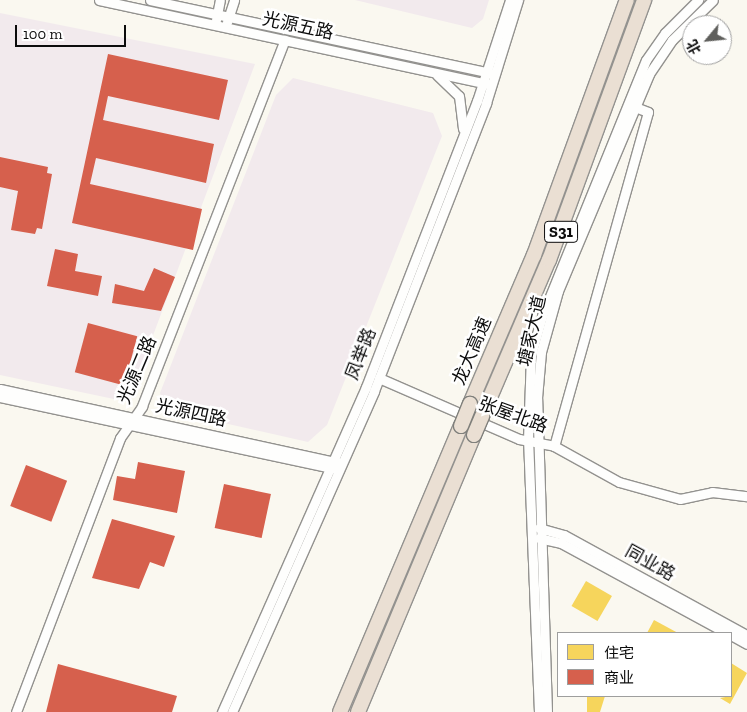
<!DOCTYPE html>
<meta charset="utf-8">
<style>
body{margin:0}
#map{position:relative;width:747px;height:712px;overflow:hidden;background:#faf8f0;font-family:"Zilla Slab","Noto Sans SC",serif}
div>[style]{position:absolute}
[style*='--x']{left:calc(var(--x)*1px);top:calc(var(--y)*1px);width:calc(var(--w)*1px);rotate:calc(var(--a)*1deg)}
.industrial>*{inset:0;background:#f2eaed}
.homes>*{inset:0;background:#f6d55c;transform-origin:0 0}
.shops>*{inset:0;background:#d6604d;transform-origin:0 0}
.roads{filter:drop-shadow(1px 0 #93928f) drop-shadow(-1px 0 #93928f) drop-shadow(0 1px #93928f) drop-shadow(0 -1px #93928f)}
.minor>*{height:9px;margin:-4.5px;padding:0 4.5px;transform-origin:4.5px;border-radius:4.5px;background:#fefefd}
.highway>*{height:14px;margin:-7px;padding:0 7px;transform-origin:7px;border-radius:7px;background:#eadfd3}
.bridges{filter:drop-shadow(1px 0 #80807c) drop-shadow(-1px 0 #80807c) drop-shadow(0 1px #80807c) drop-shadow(0 -1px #80807c)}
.highway-bridge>*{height:14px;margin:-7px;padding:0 7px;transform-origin:7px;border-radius:7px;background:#eadfd3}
span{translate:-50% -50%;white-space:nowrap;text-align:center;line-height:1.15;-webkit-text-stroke:5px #fff;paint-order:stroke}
.shield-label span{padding:1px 4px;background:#fff;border:1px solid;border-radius:4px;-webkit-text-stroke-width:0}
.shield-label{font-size:16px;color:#0c0c0c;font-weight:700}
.street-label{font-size:18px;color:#0c0c0c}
.legend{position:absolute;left:557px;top:632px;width:175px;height:65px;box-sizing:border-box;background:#fff;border:1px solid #9e9e9e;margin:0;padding:6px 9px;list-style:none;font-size:15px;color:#0c0c0c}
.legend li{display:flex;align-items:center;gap:10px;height:25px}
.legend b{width:25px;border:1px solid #9e9e9e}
.north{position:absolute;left:682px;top:15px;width:50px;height:50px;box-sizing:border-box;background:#fff;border:1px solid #9e9e9e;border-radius:50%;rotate:242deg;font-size:14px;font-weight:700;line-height:20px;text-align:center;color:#0c0c0c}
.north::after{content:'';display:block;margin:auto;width:18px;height:22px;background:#5f5f5c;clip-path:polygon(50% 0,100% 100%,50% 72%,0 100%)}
.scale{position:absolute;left:15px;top:25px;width:111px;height:22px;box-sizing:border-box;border:2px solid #0c0c0c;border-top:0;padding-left:6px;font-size:15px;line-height:18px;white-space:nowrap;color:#0c0c0c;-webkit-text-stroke:4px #fff;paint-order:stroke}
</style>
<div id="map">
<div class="industrial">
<i style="clip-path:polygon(355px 0,489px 0,483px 19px,472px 28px)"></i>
<i style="clip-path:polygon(0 13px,255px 64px,128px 402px,0 375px)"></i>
<i style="clip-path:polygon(293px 78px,433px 113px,442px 136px,327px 425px,308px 442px,166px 410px,160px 393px,276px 95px)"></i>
</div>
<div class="homes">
<i style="left:586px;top:581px;width:30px;height:29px;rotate:30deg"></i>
<i style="clip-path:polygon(654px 620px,678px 633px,647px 633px)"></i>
<i style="clip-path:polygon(731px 663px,747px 673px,730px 704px,720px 698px,731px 696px)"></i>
<i style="clip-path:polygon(587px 696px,605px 696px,600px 712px,587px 712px)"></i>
</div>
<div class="shops">
<i style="clip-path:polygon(108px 54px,228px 80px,219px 120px,108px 96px,103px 120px,214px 144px,206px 183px,96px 158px,90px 184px,202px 209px,193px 250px,72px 223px)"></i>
<i style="clip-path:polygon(0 157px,48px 167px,47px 173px,52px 174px,42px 229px,37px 228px,35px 234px,11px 230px,18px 191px,0 187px)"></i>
<i style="clip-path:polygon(55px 249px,78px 254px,75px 271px,102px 276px,98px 296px,47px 286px)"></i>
<i style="clip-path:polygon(154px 268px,175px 277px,161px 311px,112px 303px,115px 284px,144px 291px)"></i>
<i style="left:88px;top:323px;width:51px;height:51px;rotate:15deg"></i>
<i style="clip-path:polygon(138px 462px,185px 471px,177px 513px,113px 500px,117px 476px,135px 479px)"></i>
<i style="left:26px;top:465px;width:44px;height:44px;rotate:21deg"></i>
<i style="left:224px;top:484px;width:48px;height:45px;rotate:12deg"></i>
<i style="clip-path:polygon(112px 519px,175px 536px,164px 567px,150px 562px,139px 589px,92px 578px)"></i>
<i style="clip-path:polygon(58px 664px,177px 696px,172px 712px,46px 712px)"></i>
</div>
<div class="roads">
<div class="minor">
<i style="--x:99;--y:0;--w:397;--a:12.2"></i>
<i style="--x:150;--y:0;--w:349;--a:12.1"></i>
<i style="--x:216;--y:20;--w:20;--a:-79"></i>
<i style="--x:227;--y:22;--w:23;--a:-72"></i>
<i style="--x:437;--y:75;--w:30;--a:44"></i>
<i style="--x:459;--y:96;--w:33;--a:83"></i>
<i style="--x:635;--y:107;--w:14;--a:21"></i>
<i style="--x:648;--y:112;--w:347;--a:105.7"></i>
<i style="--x:554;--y:446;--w:74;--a:29"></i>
<i style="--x:619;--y:482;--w:63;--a:15.6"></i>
<i style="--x:680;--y:499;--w:33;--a:-12"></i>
<i style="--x:712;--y:492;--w:35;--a:7"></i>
<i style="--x:379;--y:378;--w:153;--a:23.5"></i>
<i style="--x:519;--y:439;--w:36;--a:11"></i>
<i style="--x:0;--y:389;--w:347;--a:12.3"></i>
<i style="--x:0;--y:397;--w:343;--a:12.1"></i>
<i style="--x:539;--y:528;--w:26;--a:16"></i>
<i style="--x:564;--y:535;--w:209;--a:28.7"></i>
<i style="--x:539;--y:538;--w:23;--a:13"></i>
<i style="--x:561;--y:543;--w:189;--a:28.5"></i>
<i style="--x:731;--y:635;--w:18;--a:29"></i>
<i style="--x:16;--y:712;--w:293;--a:-69.2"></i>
<i style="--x:120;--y:438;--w:39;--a:-55"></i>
<i style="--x:142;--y:406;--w:393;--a:-68.7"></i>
<i style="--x:222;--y:712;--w:355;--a:-66.1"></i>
<i style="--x:366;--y:387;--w:307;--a:-68.8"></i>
<i style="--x:477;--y:101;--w:106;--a:-71.9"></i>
<i style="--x:232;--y:712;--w:351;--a:-66.1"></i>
<i style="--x:374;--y:391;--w:309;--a:-68.7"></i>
<i style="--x:486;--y:103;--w:108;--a:-72.7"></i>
<i style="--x:539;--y:712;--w:272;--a:-92.3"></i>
<i style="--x:528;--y:440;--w:85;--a:-88"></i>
<i style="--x:531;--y:355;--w:41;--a:-74.2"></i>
<i style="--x:542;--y:316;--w:276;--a:-67.9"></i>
<i style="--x:646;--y:60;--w:33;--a:-55"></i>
<i style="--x:665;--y:33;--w:47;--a:-45"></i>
<i style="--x:547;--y:712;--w:314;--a:-91.8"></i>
<i style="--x:537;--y:398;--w:46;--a:-85"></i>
<i style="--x:541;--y:352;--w:63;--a:-74.4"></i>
<i style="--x:558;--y:291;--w:235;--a:-67.2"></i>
<i style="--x:649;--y:74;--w:41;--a:-55.9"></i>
<i style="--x:672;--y:40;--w:57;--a:-44.3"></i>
</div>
<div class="highway">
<i style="--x:470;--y:404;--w:162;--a:-66.8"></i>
<i style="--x:534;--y:255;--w:271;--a:-70"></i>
<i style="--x:482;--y:416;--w:170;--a:-66.8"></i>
<i style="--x:549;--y:260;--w:277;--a:-69.9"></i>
<i style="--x:340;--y:712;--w:311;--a:-67.1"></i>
<i style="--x:358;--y:712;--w:300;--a:-67.3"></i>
</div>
</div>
<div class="bridges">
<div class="highway-bridge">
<i style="--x:461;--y:426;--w:24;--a:-68"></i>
<i style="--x:474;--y:435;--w:21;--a:-67"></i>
</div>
</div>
<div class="shield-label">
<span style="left:561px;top:232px">S31</span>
</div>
<div class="street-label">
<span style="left:298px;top:26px;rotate:12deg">光源五路</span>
<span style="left:532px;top:331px;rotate:-77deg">塘家大道</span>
<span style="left:472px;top:351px;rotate:-67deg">龙大高速</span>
<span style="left:361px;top:354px;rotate:-69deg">凤举路</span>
<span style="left:137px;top:370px;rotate:-67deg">光源二路</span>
<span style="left:191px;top:413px;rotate:12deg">光源四路</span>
<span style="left:513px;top:415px;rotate:20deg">张屋北路</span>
<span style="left:650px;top:563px;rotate:29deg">同业路</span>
</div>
<ul class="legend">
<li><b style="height:14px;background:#f6d55c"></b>住宅</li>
<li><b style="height:14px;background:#d6604d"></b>商业</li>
</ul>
<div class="north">北</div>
<div class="scale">100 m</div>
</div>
